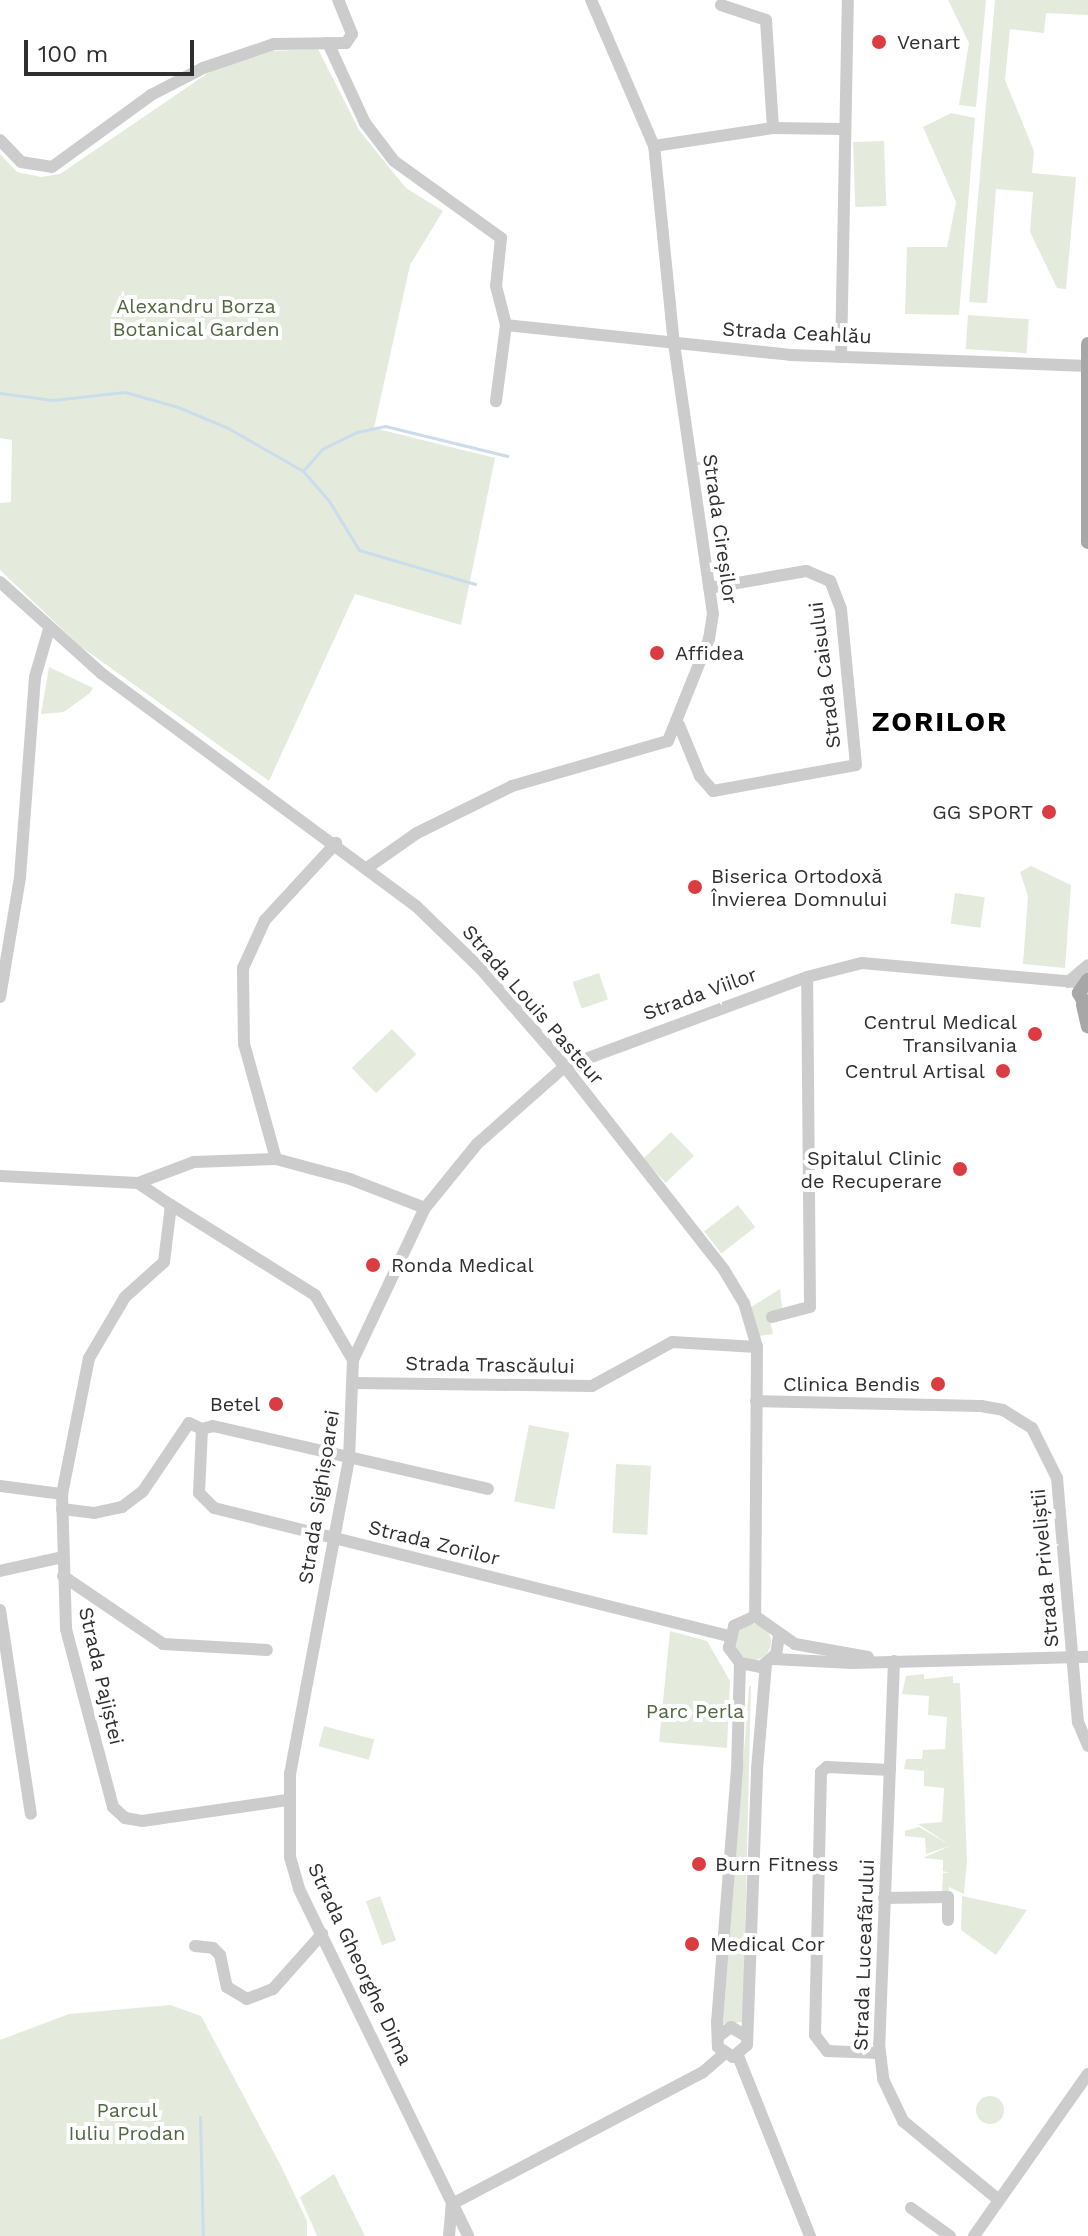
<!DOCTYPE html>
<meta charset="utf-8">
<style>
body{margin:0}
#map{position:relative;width:1088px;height:2236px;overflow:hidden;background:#fff;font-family:"Work Sans",sans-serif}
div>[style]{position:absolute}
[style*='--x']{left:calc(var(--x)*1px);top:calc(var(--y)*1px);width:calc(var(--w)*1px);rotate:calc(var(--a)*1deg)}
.green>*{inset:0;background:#e4ebdd;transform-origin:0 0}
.round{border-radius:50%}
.stream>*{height:3px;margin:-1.5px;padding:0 1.5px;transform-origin:1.5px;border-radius:1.5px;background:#cbddea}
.minor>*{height:12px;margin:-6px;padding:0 6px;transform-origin:6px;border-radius:6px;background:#ccc}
.major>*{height:14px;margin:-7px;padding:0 7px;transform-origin:7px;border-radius:7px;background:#a7a7a7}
.dots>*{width:22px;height:22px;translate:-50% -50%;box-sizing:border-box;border:4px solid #fff;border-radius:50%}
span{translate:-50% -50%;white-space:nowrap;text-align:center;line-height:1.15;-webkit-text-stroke:8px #fff;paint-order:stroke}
.poi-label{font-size:20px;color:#2f2f2f}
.left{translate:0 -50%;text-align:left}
.right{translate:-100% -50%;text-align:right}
.park-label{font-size:20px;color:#50683f}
.street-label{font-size:20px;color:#2f2f2f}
.district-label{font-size:28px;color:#000;font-weight:700;letter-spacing:2px}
.scale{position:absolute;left:24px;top:40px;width:170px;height:36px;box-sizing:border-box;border:4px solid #2f2f2f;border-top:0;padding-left:10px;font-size:24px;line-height:28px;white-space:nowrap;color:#2f2f2f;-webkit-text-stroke:6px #fff;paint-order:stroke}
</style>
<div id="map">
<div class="green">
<i style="clip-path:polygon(948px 0,986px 0,976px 107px,959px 105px,969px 43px)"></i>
<i style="clip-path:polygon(995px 0,1088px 0,1088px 15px,1046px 13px,1044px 33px,1010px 29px,1005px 80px,1034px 151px,1032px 173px,1076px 177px,1066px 289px,1057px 288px,1030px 232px,1033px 192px,996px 189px,987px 303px,969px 302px)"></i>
<i style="clip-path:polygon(318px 49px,359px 130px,406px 188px,443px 211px,410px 265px,374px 428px,495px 458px,461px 625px,355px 594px,269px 781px,80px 646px,0 570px,0 503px,11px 502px,12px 440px,0 438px,0 154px,17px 172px,41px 177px,60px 174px,211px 71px,272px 51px)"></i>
<i style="clip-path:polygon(951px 113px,975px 118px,959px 315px,905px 314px,907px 247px,947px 247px,956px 202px,923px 127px)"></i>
<i style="left:884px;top:141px;width:65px;height:31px;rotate:88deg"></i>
<i style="left:968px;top:315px;width:61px;height:34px;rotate:4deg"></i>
<i style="clip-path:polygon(49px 667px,93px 688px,90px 693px,64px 712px,41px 714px)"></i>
<i style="clip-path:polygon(1031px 866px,1071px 885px,1065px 968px,1023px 964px,1028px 896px,1020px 872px)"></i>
<i style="left:955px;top:893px;width:30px;height:31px;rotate:8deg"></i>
<i style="left:599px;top:973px;width:28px;height:28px;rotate:71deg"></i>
<i style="left:392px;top:1029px;width:35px;height:56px;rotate:46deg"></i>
<i style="left:671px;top:1132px;width:33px;height:39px;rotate:46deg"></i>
<i style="left:738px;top:1205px;width:28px;height:43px;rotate:52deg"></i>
<i style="clip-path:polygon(780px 1289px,782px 1308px,769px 1316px,773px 1334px,759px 1336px,751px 1307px)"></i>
<i style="left:529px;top:1425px;width:41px;height:78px;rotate:11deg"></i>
<i style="left:616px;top:1464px;width:35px;height:69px;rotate:3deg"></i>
<i class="round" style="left:735px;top:1624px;width:36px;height:36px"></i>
<i style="clip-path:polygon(670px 1631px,707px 1641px,730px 1681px,727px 1748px,659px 1742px)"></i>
<i style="clip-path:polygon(924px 1674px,924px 1679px,953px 1676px,953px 1683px,960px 1683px,967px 1861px,964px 1894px,949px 1887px,948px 1896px,942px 1891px,943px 1873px,949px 1873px,943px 1871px,943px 1860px,923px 1858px,950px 1846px,926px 1854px,925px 1838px,905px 1836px,905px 1831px,919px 1827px,950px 1845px,918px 1824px,942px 1822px,944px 1788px,924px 1786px,924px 1771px,904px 1769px,906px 1759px,922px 1759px,923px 1750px,945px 1749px,947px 1717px,928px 1715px,929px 1696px,902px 1694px,906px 1676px)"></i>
<i style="clip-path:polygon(751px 1685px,743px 2022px,723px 2024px,749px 1687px)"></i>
<i style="left:324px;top:1726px;width:52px;height:21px;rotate:15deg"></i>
<i style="left:380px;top:1896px;width:47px;height:15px;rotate:70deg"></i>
<i style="clip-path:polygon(962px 1896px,1027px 1910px,996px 1955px,961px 1930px)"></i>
<i style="clip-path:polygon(170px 2005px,201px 2016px,281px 2166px,307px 2221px,307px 2236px,0 2236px,0 2040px,69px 2014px)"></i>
<i class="round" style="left:976px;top:2096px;width:28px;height:28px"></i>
<i style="clip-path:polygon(334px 2174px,365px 2236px,317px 2236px,300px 2197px)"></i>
</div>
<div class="stream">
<i style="--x:0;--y:393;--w:53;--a:7.5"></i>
<i style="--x:53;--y:400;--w:72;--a:-6.3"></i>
<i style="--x:125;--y:392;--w:55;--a:15.8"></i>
<i style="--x:178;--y:407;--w:54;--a:22.8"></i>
<i style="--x:228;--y:428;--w:86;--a:29.8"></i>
<i style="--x:303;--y:471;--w:40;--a:49"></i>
<i style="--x:329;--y:501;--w:57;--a:58.5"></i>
<i style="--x:359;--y:550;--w:121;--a:16.3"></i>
<i style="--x:697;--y:463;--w:20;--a:-6"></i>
<i style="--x:303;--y:471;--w:29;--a:-49"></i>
<i style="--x:322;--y:449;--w:39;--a:-26"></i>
<i style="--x:357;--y:432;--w:29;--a:-12"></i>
<i style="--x:385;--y:426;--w:126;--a:13.8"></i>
<i style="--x:200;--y:2117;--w:119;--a:88.6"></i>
</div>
<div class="minor">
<i style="--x:721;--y:5;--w:47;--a:18.4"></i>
<i style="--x:766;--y:20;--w:108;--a:86.3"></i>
<i style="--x:328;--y:43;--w:88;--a:65.2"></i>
<i style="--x:365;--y:123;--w:48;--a:52.7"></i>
<i style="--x:394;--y:161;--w:132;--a:35.7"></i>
<i style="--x:501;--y:238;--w:48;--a:95.9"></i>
<i style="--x:496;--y:286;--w:40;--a:75.6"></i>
<i style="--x:506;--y:325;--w:77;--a:97.5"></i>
<i style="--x:0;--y:140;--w:30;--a:46"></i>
<i style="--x:21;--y:162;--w:31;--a:9"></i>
<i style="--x:52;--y:167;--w:122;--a:-36"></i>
<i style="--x:151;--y:95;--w:59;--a:-27.4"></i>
<i style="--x:203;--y:68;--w:75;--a:-18.7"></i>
<i style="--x:274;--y:44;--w:72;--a:-0.8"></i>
<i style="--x:346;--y:43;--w:11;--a:-56"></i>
<i style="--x:352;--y:34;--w:37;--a:-112"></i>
<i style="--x:654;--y:146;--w:120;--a:-8.6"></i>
<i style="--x:773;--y:128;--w:70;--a:0.8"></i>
<i style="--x:506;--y:325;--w:286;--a:6"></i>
<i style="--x:790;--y:355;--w:298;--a:2.1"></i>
<i style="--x:841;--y:357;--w:357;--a:-88.9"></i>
<i style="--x:0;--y:582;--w:136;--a:42"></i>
<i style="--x:101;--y:673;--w:392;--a:36.5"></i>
<i style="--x:416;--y:906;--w:91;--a:44.1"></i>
<i style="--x:481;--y:969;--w:118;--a:49.1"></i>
<i style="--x:558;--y:1058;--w:269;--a:51.9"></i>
<i style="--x:724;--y:1270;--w:39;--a:59"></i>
<i style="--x:744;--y:1303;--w:46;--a:73.5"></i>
<i style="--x:757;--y:1347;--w:269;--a:90.4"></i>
<i style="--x:679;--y:725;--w:55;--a:67.6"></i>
<i style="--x:700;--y:776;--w:20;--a:49"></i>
<i style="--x:713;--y:791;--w:145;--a:-10.3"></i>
<i style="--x:856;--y:765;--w:157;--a:-95.5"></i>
<i style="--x:841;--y:609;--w:30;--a:-111"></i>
<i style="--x:830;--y:581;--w:26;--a:-157"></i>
<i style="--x:806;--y:571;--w:98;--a:170.1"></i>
<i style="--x:367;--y:868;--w:61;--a:-35"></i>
<i style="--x:417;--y:833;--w:106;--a:-26.3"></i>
<i style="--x:512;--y:786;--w:162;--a:-16.1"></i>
<i style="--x:668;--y:741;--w:110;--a:-68.1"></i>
<i style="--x:709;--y:639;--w:25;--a:-81"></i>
<i style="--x:713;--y:614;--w:272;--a:-98.2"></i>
<i style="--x:674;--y:345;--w:200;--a:-95.7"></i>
<i style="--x:654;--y:146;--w:159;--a:-113.3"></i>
<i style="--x:1068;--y:982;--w:26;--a:-40"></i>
<i style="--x:0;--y:997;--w:122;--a:-80.5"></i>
<i style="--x:20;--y:877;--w:201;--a:-85.7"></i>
<i style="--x:35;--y:677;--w:50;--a:-73.7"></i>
<i style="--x:276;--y:1159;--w:119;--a:-105.5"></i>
<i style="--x:244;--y:1044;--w:76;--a:-90.8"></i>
<i style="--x:243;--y:968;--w:53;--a:-65.4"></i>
<i style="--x:265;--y:920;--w:105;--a:-47.3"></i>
<i style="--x:0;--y:1176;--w:138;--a:2.9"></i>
<i style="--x:138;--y:1183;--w:40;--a:34"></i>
<i style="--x:171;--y:1205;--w:57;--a:97"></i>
<i style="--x:164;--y:1262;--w:52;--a:138.1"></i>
<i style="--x:125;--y:1297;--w:71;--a:120.5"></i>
<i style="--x:89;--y:1358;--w:139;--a:101.2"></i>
<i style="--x:62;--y:1494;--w:135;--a:88.3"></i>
<i style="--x:66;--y:1629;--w:184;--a:75.2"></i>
<i style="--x:113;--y:1807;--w:16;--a:43"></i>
<i style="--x:125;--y:1818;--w:17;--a:10"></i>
<i style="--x:142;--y:1821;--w:147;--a:-8.2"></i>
<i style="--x:138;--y:1183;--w:60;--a:-20.6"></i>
<i style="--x:194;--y:1162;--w:82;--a:-2.1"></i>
<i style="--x:276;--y:1159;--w:77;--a:15.1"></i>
<i style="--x:350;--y:1179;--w:80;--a:21.1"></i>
<i style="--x:171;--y:1205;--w:170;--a:32"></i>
<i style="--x:315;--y:1295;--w:75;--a:59.7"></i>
<i style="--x:353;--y:1360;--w:99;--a:92.3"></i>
<i style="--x:349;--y:1459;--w:319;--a:100.6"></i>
<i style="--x:290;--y:1773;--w:84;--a:90"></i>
<i style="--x:290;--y:1857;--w:33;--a:74"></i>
<i style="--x:299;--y:1889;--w:386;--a:64"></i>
<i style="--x:772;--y:1317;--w:39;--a:-15"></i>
<i style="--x:810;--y:1307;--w:330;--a:-90.5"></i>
<i style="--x:353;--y:1360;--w:168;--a:-64.7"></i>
<i style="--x:425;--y:1208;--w:82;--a:-50.9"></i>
<i style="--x:477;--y:1144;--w:116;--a:-41.5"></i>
<i style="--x:564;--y:1067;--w:259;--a:-20.3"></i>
<i style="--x:807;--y:977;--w:57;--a:-14.3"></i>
<i style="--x:862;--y:963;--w:223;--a:5.1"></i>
<i style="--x:355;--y:1383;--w:237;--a:0.7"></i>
<i style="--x:592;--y:1386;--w:91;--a:-28.8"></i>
<i style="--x:672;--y:1342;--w:85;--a:3.4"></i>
<i style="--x:756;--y:1401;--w:225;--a:1.3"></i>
<i style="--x:981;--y:1406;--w:22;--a:10"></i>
<i style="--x:1003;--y:1410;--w:34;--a:32"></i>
<i style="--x:1032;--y:1428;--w:56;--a:63.4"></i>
<i style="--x:1057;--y:1478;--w:245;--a:85.1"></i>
<i style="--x:1078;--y:1722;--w:26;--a:67"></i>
<i style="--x:202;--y:1429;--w:64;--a:92.7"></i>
<i style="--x:199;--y:1493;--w:21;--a:45"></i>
<i style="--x:214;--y:1508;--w:531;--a:13.96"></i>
<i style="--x:202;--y:1429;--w:11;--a:-15"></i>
<i style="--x:213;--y:1426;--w:282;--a:12.9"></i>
<i style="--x:0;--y:1486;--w:63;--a:7.4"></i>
<i style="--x:62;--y:1509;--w:32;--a:7"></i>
<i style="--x:94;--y:1513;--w:29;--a:-12"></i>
<i style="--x:122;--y:1507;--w:26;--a:-37"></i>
<i style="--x:143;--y:1491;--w:82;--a:-55.9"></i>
<i style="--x:189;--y:1423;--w:14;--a:25"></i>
<i style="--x:0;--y:1571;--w:65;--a:-12.5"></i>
<i style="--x:63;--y:1576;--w:121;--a:34.2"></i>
<i style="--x:163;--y:1644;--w:104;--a:3.3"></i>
<i style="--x:0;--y:1610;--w:206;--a:81.4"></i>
<i style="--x:779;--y:1636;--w:18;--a:99"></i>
<i style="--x:776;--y:1654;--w:20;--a:139"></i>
<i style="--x:761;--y:1667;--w:21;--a:-169"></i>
<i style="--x:740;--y:1663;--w:19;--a:-126"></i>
<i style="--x:729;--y:1648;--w:23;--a:-77"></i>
<i style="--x:734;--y:1626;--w:23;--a:-25"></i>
<i style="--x:755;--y:1616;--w:49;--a:35"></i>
<i style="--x:795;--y:1644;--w:74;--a:10.1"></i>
<i style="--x:773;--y:1659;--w:79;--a:2.9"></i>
<i style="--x:852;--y:1663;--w:236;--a:-1.5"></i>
<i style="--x:894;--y:1661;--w:383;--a:92.2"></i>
<i style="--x:879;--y:2044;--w:35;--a:83"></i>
<i style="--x:883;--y:2079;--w:47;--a:64.5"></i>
<i style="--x:903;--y:2121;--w:124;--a:39.5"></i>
<i style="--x:740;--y:1663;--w:106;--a:91.6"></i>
<i style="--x:737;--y:1769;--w:253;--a:94.5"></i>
<i style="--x:717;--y:2021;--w:26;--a:88"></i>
<i style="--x:718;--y:2047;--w:18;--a:34"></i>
<i style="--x:733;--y:2057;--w:18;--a:-41"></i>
<i style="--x:747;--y:2045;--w:276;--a:-87.9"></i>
<i style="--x:757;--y:1769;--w:105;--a:-85.1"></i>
<i style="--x:884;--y:1898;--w:64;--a:-0.9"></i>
<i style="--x:948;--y:1897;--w:23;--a:90"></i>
<i style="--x:195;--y:1946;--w:18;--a:6"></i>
<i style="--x:213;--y:1948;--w:10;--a:45"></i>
<i style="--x:220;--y:1955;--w:33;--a:78"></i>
<i style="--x:227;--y:1987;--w:23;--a:31"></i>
<i style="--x:247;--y:1999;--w:28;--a:-21"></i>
<i style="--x:273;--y:1989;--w:74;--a:-48.3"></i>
<i style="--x:719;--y:2036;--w:15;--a:-37"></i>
<i style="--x:731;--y:2027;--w:17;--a:31"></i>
<i style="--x:879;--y:2053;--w:52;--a:-177.8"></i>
<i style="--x:827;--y:2051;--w:20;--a:-127"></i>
<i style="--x:815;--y:2035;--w:263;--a:-88.7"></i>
<i style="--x:821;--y:1772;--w:8;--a:-40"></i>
<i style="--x:827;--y:1767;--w:63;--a:2.7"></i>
<i style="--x:738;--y:2056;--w:194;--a:68.2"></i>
<i style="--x:911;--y:2208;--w:48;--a:35.7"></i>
<i style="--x:449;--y:2236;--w:32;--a:-85"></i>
<i style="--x:452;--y:2204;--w:282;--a:-27.7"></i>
<i style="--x:702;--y:2073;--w:29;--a:-41"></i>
<i style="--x:974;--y:2236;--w:198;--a:-54.9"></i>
</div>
<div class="major">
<i style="--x:1088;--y:344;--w:198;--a:90"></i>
<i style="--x:1088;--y:980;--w:16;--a:125"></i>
<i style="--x:1079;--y:993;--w:19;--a:62"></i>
<i style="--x:1083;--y:1005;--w:22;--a:77"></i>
</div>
<div class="dots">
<i style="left:879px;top:42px;background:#db3c42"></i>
<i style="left:657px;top:653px;background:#db3c42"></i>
<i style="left:1049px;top:812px;background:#db3c42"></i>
<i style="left:695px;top:887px;background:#db3c42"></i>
<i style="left:1035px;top:1034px;background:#db3c42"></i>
<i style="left:1003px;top:1071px;background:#db3c42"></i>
<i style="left:960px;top:1169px;background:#db3c42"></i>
<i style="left:373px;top:1265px;background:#db3c42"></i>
<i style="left:938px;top:1384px;background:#db3c42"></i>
<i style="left:276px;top:1404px;background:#db3c42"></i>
<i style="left:699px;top:1864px;background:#db3c42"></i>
<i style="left:692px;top:1944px;background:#db3c42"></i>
</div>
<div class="poi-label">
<span class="left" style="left:897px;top:42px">Venart</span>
<span class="left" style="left:675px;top:653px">Affidea</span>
<span class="right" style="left:1033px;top:812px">GG SPORT</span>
<span class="left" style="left:711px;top:888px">Biserica Ortodoxă<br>Învierea Domnului</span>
<span class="right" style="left:1017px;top:1034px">Centrul Medical<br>Transilvania</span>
<span class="right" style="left:985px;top:1071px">Centrul Artisal</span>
<span class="right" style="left:942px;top:1170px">Spitalul Clinic<br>de Recuperare</span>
<span class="left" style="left:391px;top:1265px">Ronda Medical</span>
<span class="right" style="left:920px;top:1384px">Clinica Bendis</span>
<span class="right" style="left:260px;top:1404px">Betel</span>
<span class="left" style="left:715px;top:1864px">Burn Fitness</span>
<span class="left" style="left:710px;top:1944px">Medical Cor</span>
</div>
<div class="park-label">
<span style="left:196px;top:318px">Alexandru Borza<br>Botanical Garden</span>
<span style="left:695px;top:1711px">Parc Perla</span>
<span style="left:127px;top:2122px">Parcul<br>Iuliu Prodan</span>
</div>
<div class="street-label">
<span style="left:797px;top:333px;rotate:3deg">Strada Ceahlău</span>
<span style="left:720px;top:529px;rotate:82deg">Strada Cireșilor</span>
<span style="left:825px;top:675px;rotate:-97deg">Strada Caisului</span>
<span style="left:700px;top:994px;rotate:-20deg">Strada Viilor</span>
<span style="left:533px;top:1005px;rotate:49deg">Strada Louis Pasteur</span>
<span style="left:490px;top:1365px;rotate:1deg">Strada Trascăului</span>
<span style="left:319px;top:1497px;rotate:-81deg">Strada Sighișoarei</span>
<span style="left:434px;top:1543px;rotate:14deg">Strada Zorilor</span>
<span style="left:1045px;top:1568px;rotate:-95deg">Strada Priveliștii</span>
<span style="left:101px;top:1676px;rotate:77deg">Strada Pajiștei</span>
<span style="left:864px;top:1955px;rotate:-88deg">Strada Luceafărului</span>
<span style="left:360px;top:1964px;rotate:65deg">Strada Gheorghe Dima</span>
</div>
<div class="district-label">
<span style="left:940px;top:722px">ZORILOR</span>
</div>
<div class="scale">100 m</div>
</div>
